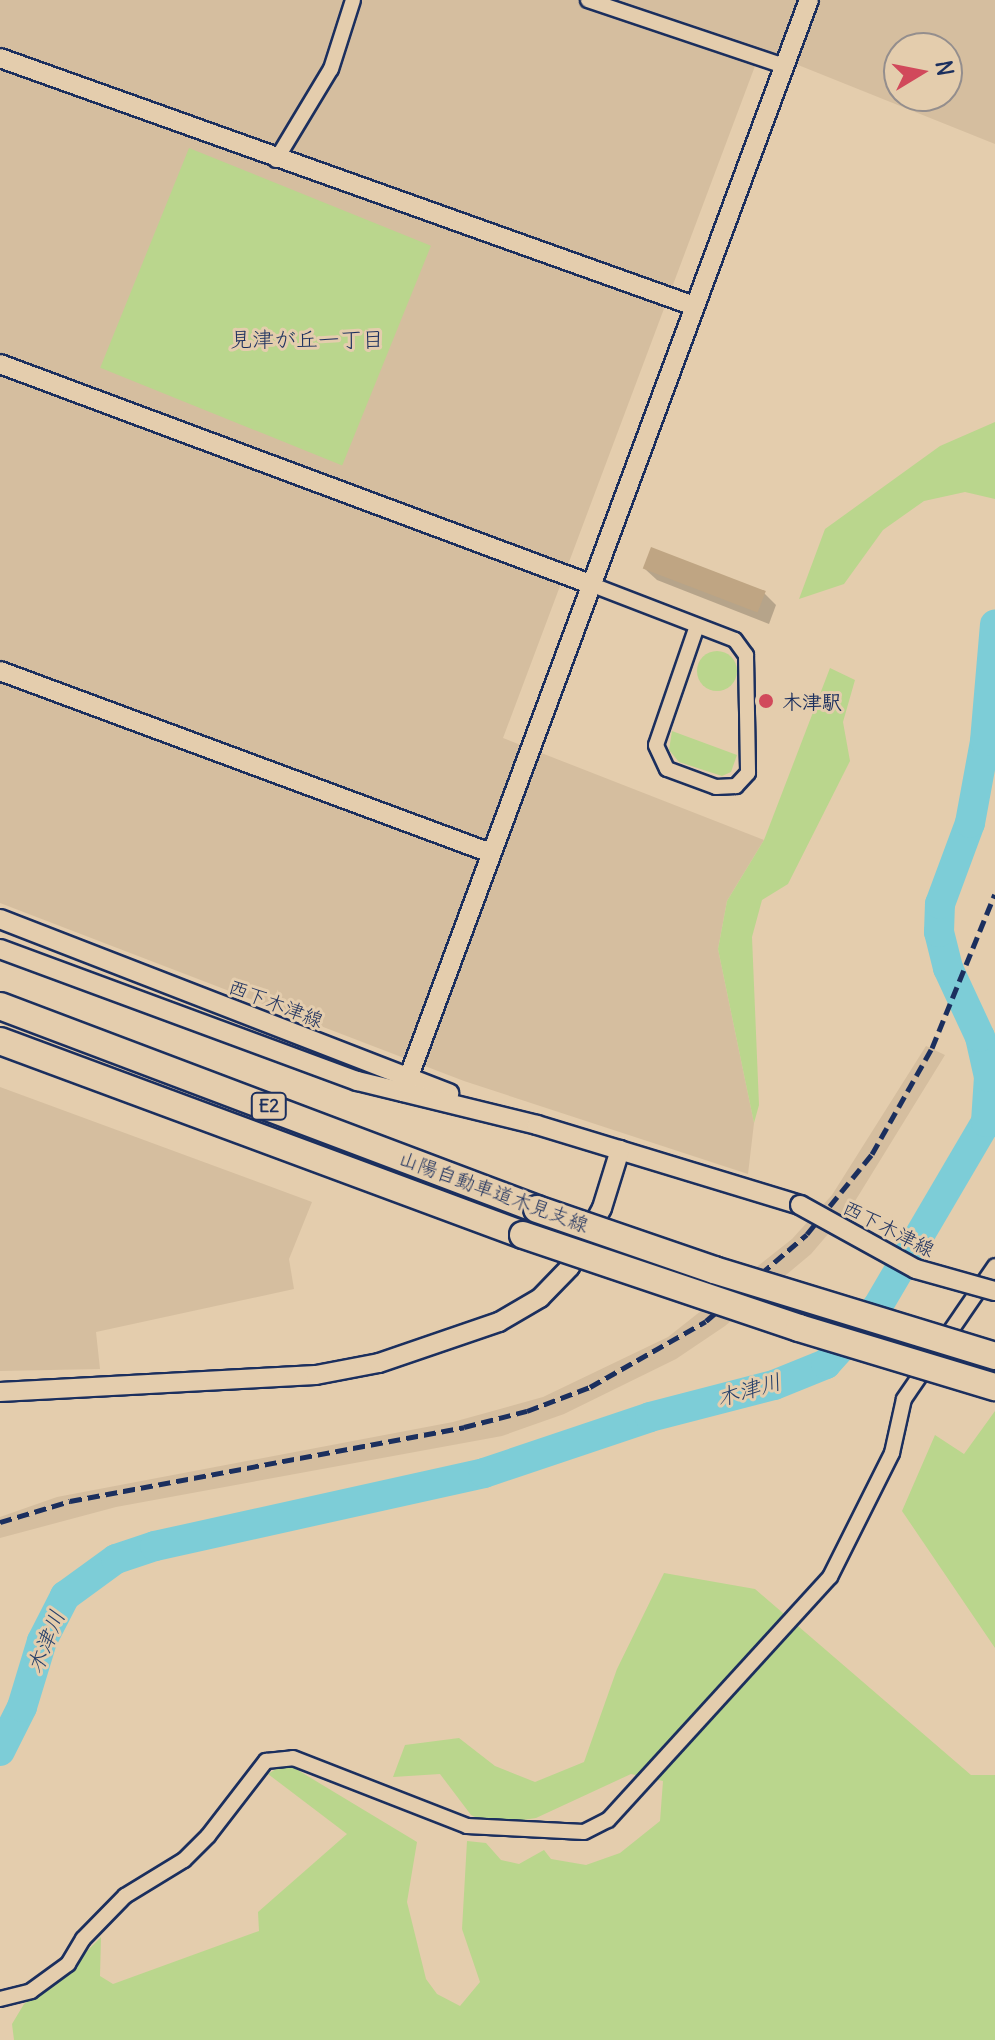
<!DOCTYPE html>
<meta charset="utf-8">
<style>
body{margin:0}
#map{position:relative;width:995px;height:2040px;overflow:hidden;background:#e4cdad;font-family:Delius,"Klee One",sans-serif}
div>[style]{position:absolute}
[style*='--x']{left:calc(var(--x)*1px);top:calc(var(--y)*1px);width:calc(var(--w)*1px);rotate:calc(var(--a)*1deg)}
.built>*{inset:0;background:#d5be9f}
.green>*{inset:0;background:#bad68d;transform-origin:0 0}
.round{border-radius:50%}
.shadow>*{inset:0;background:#0003}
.river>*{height:30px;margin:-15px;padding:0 15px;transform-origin:15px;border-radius:15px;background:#7dcdd7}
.building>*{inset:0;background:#bfa583;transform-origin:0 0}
.roads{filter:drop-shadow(2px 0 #1b2f5e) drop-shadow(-2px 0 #1b2f5e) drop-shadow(0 2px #1b2f5e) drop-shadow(0 -2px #1b2f5e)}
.minor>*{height:14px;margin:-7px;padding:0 7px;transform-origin:7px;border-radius:7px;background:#e4cdad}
.tertiary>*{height:18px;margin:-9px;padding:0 9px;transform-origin:9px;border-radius:9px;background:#e4cdad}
.motorway>*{height:26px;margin:-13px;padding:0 13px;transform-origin:13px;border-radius:13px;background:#e4cdad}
.rail>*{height:5px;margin-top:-2.5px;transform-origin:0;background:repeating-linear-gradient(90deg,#1b2f5e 0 12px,transparent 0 18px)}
.bridges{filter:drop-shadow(2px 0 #1b2f5e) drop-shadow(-2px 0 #1b2f5e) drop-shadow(0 2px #1b2f5e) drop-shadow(0 -2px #1b2f5e)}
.tertiary-bridge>*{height:18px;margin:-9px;padding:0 9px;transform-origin:9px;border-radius:9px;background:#e4cdad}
.motorway-bridge>*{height:26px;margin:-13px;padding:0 13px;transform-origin:13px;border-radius:13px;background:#e4cdad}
.dots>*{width:22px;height:22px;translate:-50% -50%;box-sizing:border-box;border:4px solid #e4cdad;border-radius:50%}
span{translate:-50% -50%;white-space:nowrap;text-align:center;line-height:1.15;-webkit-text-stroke:6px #e4cdad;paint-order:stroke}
.shield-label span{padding:2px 6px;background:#e4cdad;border:2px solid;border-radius:6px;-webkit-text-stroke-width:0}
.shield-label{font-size:18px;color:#1b2f5e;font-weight:700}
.poi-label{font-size:20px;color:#1b2f5e;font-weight:700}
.left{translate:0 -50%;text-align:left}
.street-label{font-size:20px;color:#1b2f5e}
.neighbourhood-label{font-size:22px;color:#1b2f5e}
.water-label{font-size:22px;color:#253f6a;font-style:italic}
.north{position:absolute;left:883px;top:32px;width:80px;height:80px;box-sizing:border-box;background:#e4cdad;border:2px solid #948e8d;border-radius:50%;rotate:80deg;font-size:22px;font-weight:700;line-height:32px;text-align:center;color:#1b2f5e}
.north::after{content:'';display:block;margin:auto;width:28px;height:36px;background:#d1495b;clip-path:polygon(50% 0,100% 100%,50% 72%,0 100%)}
</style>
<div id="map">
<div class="built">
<i style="clip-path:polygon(evenodd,0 0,995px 0,995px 144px,761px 50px,503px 738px,764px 840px,727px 901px,718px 949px,754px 1123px,748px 1174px,464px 1081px,0 903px,0 0,899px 48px,947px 48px,947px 96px,899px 96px,899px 48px)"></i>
<i style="clip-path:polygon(926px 1046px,945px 1055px,852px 1206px,811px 1254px,725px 1326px,676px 1359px,564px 1414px,502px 1436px,116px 1507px,0 1538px,0 1517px,57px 1497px,453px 1422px,543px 1397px,668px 1337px,792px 1239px,832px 1195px)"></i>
<i style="clip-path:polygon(0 1087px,312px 1202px,289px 1259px,294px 1289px,96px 1332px,100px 1369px,0 1371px)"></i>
</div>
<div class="green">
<i style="left:189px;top:148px;width:261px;height:237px;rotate:22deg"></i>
<i style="clip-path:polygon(995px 422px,995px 499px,965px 492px,924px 501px,883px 530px,844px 584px,799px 599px,825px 529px,940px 446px)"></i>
<i class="round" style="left:697px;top:651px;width:40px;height:40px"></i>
<i style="clip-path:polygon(830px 668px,855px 680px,843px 722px,850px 761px,788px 884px,762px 900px,752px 937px,759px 1105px,754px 1123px,718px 949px,727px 901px,764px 840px)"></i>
<i style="clip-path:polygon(672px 731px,737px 755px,731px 772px,722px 776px,679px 762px,669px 750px)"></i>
<i style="clip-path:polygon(995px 1411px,995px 1648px,902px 1511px,935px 1435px,964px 1454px)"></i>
<i style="clip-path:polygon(664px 1573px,755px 1589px,971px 1775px,995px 1775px,995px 2040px,14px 2040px,12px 2024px,24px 2004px,62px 1976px,101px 1937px,100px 1976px,113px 1984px,259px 1931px,258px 1912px,347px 1834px,268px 1774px,286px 1763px,417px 1842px,407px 1902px,426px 1979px,437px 1994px,460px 2006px,480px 1982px,462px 1929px,467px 1841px,486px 1843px,501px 1860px,519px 1864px,544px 1850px,551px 1859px,586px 1865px,620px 1853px,660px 1821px,663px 1781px,631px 1774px,536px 1818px,491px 1825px,471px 1815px,440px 1774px,393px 1777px,405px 1745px,459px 1738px,495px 1766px,535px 1782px,584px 1762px,617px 1669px)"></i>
</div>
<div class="shadow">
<i style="clip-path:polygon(645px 569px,765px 594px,776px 605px,769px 624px,657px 580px)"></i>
</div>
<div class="river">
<i style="--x:0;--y:1751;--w:49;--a:-63.4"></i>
<i style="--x:22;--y:1707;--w:69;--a:-73.1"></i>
<i style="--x:42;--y:1641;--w:51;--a:-62.9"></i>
<i style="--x:65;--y:1596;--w:63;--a:-36"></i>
<i style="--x:116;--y:1559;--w:41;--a:-18.4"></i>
<i style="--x:155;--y:1546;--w:337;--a:-12.5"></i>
<i style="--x:484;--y:1473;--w:175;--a:-18.6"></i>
<i style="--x:650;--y:1417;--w:128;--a:-14.5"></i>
<i style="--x:774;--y:1385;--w:56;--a:-22"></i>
<i style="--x:826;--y:1364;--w:78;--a:-48.1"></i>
<i style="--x:878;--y:1306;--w:213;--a:-59.6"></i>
<i style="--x:986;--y:1122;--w:45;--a:-86.2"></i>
<i style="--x:989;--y:1077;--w:41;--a:-102.7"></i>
<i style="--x:980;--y:1037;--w:76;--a:-114.9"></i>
<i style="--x:948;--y:968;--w:37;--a:-104"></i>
<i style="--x:939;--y:932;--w:28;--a:-88"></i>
<i style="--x:940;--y:904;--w:86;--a:-69.7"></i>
<i style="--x:970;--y:823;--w:83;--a:-79.6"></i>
<i style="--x:985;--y:741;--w:117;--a:-85.1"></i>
</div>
<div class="building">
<i style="left:651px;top:547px;width:123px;height:23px;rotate:21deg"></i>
</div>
<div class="roads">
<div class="minor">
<i style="--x:588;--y:0;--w:207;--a:18.6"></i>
<i style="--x:276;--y:160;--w:106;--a:-58.9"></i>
<i style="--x:331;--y:69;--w:72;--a:-72.3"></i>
<i style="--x:590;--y:584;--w:155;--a:21.1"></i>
<i style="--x:735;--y:640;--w:19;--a:54"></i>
<i style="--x:746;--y:655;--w:118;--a:89"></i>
<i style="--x:748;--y:773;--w:18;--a:133"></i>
<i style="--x:736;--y:786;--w:20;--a:177"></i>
<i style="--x:716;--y:787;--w:52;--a:-159.8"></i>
<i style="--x:667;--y:769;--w:26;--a:-115"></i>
<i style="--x:656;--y:745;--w:126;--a:-71"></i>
<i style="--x:0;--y:1999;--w:32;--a:-14"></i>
<i style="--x:31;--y:1991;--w:46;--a:-36.1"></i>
<i style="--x:68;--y:1964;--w:29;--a:-59"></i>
<i style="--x:83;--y:1939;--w:60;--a:-45.7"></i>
<i style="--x:125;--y:1896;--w:69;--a:-31.4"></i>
<i style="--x:184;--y:1860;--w:34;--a:-45"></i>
<i style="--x:208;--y:1836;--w:95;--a:-52.3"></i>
<i style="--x:266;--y:1761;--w:27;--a:-6"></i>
<i style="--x:293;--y:1758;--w:187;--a:21.3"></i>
<i style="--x:467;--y:1826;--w:117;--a:2.9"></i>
<i style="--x:584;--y:1832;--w:27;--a:-27"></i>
<i style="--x:608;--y:1820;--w:329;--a:-47.6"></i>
<i style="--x:830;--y:1577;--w:139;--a:-63.4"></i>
<i style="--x:892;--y:1453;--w:55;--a:-77.5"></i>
<i style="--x:904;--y:1399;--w:161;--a:-55.6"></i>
</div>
<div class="tertiary">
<i style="--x:0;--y:58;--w:737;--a:19.66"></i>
<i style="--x:0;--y:364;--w:630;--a:20.45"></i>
<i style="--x:0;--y:671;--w:520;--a:20.35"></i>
<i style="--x:0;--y:919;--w:482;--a:21.2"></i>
<i style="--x:0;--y:949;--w:381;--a:20.3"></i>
<i style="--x:357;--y:1081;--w:185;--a:13.7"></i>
<i style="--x:537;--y:1125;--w:275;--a:16.9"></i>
<i style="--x:403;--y:1092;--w:1165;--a:-69.61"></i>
<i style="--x:0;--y:1392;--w:316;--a:-3.1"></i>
<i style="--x:316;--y:1375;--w:64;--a:-10.8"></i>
<i style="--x:379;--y:1363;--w:127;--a:-18.9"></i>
<i style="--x:499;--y:1322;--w:48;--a:-30.3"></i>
<i style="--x:540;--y:1298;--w:43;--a:-45.9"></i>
<i style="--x:570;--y:1267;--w:67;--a:-61.5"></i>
<i style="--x:602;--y:1208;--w:61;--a:-72.8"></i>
</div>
<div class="motorway">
<i style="--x:0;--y:1006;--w:574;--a:20.71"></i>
<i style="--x:0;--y:1041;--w:558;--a:20.35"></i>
</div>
</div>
<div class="rail">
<i style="--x:0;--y:1522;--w:73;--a:-16.7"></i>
<i style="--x:70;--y:1501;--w:401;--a:-10.6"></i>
<i style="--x:464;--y:1427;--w:65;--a:-14.3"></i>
<i style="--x:527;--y:1411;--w:67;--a:-20.9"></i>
<i style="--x:590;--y:1387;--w:133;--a:-29.6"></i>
<i style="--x:706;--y:1321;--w:133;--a:-40.7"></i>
<i style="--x:807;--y:1234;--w:103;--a:-50.9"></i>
<i style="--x:872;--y:1154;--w:122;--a:-60.5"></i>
<i style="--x:932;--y:1048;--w:166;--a:-67.8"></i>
</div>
<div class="bridges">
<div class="tertiary-bridge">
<i style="--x:800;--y:1205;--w:132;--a:28.9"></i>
<i style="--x:916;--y:1269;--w:82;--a:15.6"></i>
</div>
<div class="motorway-bridge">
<i style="--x:537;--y:1209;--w:187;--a:19"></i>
<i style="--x:714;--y:1270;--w:294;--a:17"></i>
<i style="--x:523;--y:1235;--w:291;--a:18.6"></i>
<i style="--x:799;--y:1328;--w:205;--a:16.8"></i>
</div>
</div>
<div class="dots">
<i style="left:766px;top:701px;background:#d1495b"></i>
</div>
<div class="shield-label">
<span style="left:269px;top:1106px">E2</span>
</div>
<div class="poi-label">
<span class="left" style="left:782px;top:701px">木津駅</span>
</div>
<div class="street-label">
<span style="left:276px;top:1003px;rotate:21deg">西下木津線</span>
<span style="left:494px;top:1191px;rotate:20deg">山陽自動車道木見支線</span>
<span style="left:889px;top:1228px;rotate:27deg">西下木津線</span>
</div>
<div class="neighbourhood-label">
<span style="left:307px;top:340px">見津が丘一丁目</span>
</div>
<div class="water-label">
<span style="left:749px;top:1390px;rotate:-16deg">木津川</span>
<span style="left:46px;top:1642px;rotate:-68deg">木津川</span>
</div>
<div class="north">N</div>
</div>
